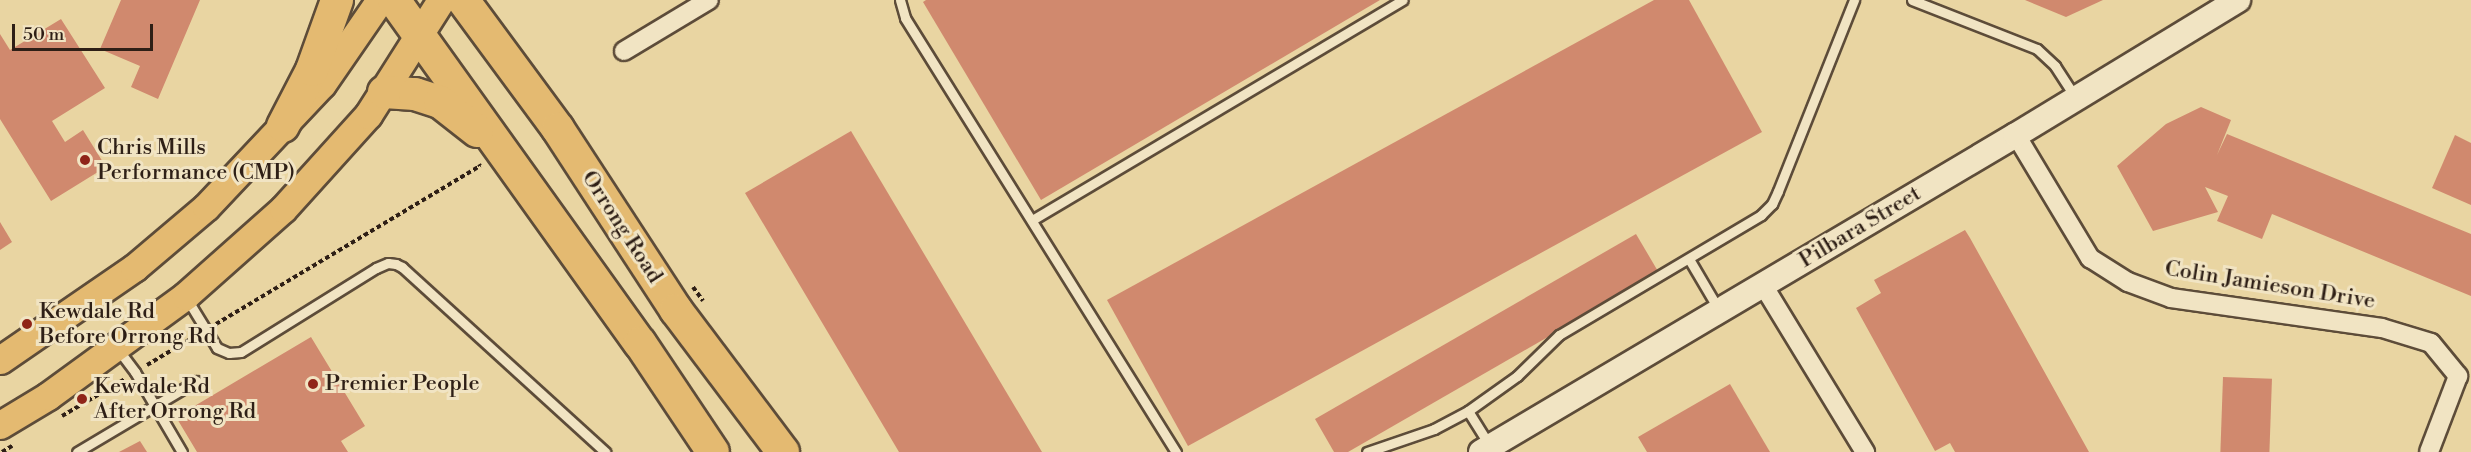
<!DOCTYPE html>
<style>
body{margin:0}
#map{position:relative;width:2471px;height:452px;overflow:hidden;background:#e9d5a2;font-family:"Libre Bodoni",serif}
div>[style]{position:absolute}
[style*='--x']{left:calc(var(--x)*1px);top:calc(var(--y)*1px);width:calc(var(--w)*1px);rotate:calc(var(--a)*1deg)}
.building>*{inset:0;background:#d0896e;transform-origin:0 0}
.path>*{height:4px;margin-top:-2px;transform-origin:0;background:repeating-linear-gradient(90deg,#2e1f16 0 4.5px,transparent 0 7.5px)}
.roads{filter:drop-shadow(2px 0 #5d4c39) drop-shadow(-2px 0 #5d4c39) drop-shadow(0 2px #5d4c39) drop-shadow(0 -2px #5d4c39)}
.lane>*{height:9px;margin:-4.5px;padding:0 4.5px;transform-origin:4.5px;border-radius:4.5px;background:#f1e4c3}
.street>*{height:18px;margin:-9px;padding:0 9px;transform-origin:9px;border-radius:9px;background:#f1e4c3}
.secondary>*{height:24px;margin:-12px;padding:0 12px;transform-origin:12px;border-radius:12px;background:#f1e4c3}
.primary>*{height:27px;margin:-13.5px;padding:0 13.5px;transform-origin:13.5px;border-radius:13.5px;background:#e4ba71}
.highway>*{height:32px;margin:-16px;padding:0 16px;transform-origin:16px;border-radius:16px;background:#e4ba71}
.dots>*{width:16px;height:16px;translate:-50% -50%;box-sizing:border-box;border:3px solid #f1e4c3;border-radius:50%}
span{translate:-50% -50%;white-space:nowrap;text-align:center;line-height:1.15;-webkit-text-stroke:6px #f1e4c3;paint-order:stroke}
.poi-label{font-size:22px;color:#2e1f16}
.left{translate:0 -50%;text-align:left}
.street-label{font-size:22px;color:#2e1f16}
.scale{position:absolute;left:12px;top:24px;width:141px;height:27px;box-sizing:border-box;border:3px solid #2e1f16;border-top:0;padding-left:8px;font-size:18px;line-height:21px;white-space:nowrap;color:#2e1f16;-webkit-text-stroke:4px #f1e4c3;paint-order:stroke}
</style>
<div id="map">
<div class="building">
<i style="clip-path:polygon(121px 0,200px 0,158px 99px,131px 87px,140px 66px,100px 49px)"></i>
<i style="clip-path:polygon(926px 0,1380px 0,1041px 200px,923px 2px)"></i>
<i style="clip-path:polygon(1654px 0,1689px 0,1762px 132px,1188px 446px,1107px 300px)"></i>
<i style="clip-path:polygon(2025px 0,2103px 0,2066px 17px)"></i>
<i style="clip-path:polygon(61px 19px,105px 88px,52px 121px,65px 142px,83px 130px,106px 167px,51px 201px,0 119px,0 34px,10px 50px)"></i>
<i style="clip-path:polygon(2201px 107px,2231px 120px,2217px 155px,2227px 134px,2471px 234px,2471px 296px,2272px 214px,2262px 239px,2217px 221px,2228px 196px,2205px 187px,2218px 212px,2153px 231px,2117px 166px,2166px 124px)"></i>
<i style="clip-path:polygon(851px 131px,1042px 452px,899px 452px,745px 193px)"></i>
<i style="clip-path:polygon(2455px 135px,2471px 143px,2471px 205px,2432px 188px)"></i>
<i style="clip-path:polygon(0 222px,12px 242px,0 250px)"></i>
<i style="clip-path:polygon(1965px 230px,1970px 238px,2089px 452px,1955px 452px,1950px 443px,1935px 451px,1856px 308px,1881px 293px,1874px 280px)"></i>
<i style="clip-path:polygon(1636px 234px,1659px 273px,1348px 452px,1334px 452px,1315px 419px)"></i>
<i style="clip-path:polygon(311px 337px,365px 426px,341px 441px,348px 452px,197px 452px,176px 417px)"></i>
<i style="left:2223px;top:377px;width:49px;height:75px;rotate:2deg"></i>
<i style="clip-path:polygon(1730px 384px,1770px 452px,1647px 452px,1638px 437px)"></i>
<i style="clip-path:polygon(140px 441px,147px 452px,119px 452px)"></i>
</div>
<div class="path">
<i style="--x:693;--y:287;--w:17;--a:54"></i>
<i style="--x:216;--y:324;--w:308;--a:-30.9"></i>
<i style="--x:480;--y:166;--w:2;--a:-117"></i>
<i style="--x:147;--y:365;--w:55;--a:-30.8"></i>
<i style="--x:62;--y:416;--w:73;--a:-30.4"></i>
<i style="--x:2;--y:452;--w:12;--a:-31"></i>
</div>
<div class="roads">
<div class="lane">
<i style="--x:900;--y:0;--w:19;--a:74"></i>
<i style="--x:905;--y:18;--w:512;--a:58.02"></i>
<i style="--x:1912;--y:0;--w:134;--a:21.4"></i>
<i style="--x:2037;--y:49;--w:25;--a:43"></i>
<i style="--x:2055;--y:66;--w:37;--a:57"></i>
<i style="--x:1032;--y:220;--w:431;--a:-30.7"></i>
<i style="--x:1689;--y:259;--w:59;--a:59.5"></i>
<i style="--x:187;--y:299;--w:57;--a:58.5"></i>
<i style="--x:217;--y:348;--w:13;--a:23"></i>
<i style="--x:229;--y:353;--w:12;--a:-5"></i>
<i style="--x:241;--y:352;--w:159;--a:-31.9"></i>
<i style="--x:376;--y:268;--w:13;--a:-23"></i>
<i style="--x:388;--y:263;--w:8;--a:7"></i>
<i style="--x:396;--y:264;--w:7;--a:27"></i>
<i style="--x:402;--y:267;--w:275;--a:42.3"></i>
<i style="--x:117;--y:348;--w:30;--a:53"></i>
<i style="--x:135;--y:372;--w:93;--a:59.6"></i>
<i style="--x:1468;--y:411;--w:40;--a:58"></i>
<i style="--x:77;--y:452;--w:139;--a:-30.8"></i>
<i style="--x:1367;--y:452;--w:71;--a:-18.9"></i>
<i style="--x:1434;--y:429;--w:38;--a:-28"></i>
<i style="--x:1468;--y:411;--w:60;--a:-35.5"></i>
<i style="--x:1517;--y:376;--w:59;--a:-44.3"></i>
<i style="--x:1559;--y:335;--w:235;--a:-30.7"></i>
<i style="--x:1761;--y:215;--w:16;--a:-45"></i>
<i style="--x:1772;--y:204;--w:14;--a:-65"></i>
<i style="--x:1778;--y:191;--w:206;--a:-68.3"></i>
</div>
<div class="street">
<i style="--x:624;--y:51;--w:99;--a:-31"></i>
<i style="--x:2016;--y:135;--w:144;--a:59"></i>
<i style="--x:2090;--y:258;--w:45;--a:32.3"></i>
<i style="--x:2128;--y:282;--w:46;--a:20.4"></i>
<i style="--x:2171;--y:298;--w:213;--a:8.1"></i>
<i style="--x:2382;--y:328;--w:51;--a:17"></i>
<i style="--x:2431;--y:343;--w:43;--a:50.7"></i>
<i style="--x:2458;--y:376;--w:81;--a:110.9"></i>
<i style="--x:1763;--y:285;--w:196;--a:58.6"></i>
</div>
<div class="secondary">
<i style="--x:1481;--y:452;--w:622;--a:-30.65"></i>
<i style="--x:2016;--y:135;--w:260;--a:-31.3"></i>
</div>
<div class="primary">
<i style="--x:0;--y:360;--w:163;--a:-34.5"></i>
<i style="--x:134;--y:268;--w:94;--a:-40.3"></i>
<i style="--x:206;--y:207;--w:169;--a:-46.7"></i>
<i style="--x:322;--y:84;--w:102;--a:-55.4"></i>
<i style="--x:0;--y:425;--w:56;--a:-31.1"></i>
<i style="--x:48;--y:396;--w:170;--a:-36.1"></i>
<i style="--x:185;--y:296;--w:131;--a:-41.6"></i>
<i style="--x:283;--y:209;--w:127;--a:-47.9"></i>
<i style="--x:368;--y:115;--w:136;--a:-57.6"></i>
</div>
<div class="highway">
<i style="--x:394;--y:0;--w:422;--a:54.4"></i>
<i style="--x:640;--y:343;--w:131;--a:56.2"></i>
<i style="--x:463;--y:0;--w:160;--a:53.6"></i>
<i style="--x:558;--y:129;--w:216;--a:56.9"></i>
<i style="--x:676;--y:310;--w:178;--a:53"></i>
<i style="--x:384;--y:92;--w:31;--a:4"></i>
<i style="--x:415;--y:94;--w:26;--a:18"></i>
<i style="--x:440;--y:102;--w:47;--a:38.1"></i>
<i style="--x:283;--y:126;--w:63;--a:-62.6"></i>
<i style="--x:312;--y:70;--w:74;--a:-70.3"></i>
</div>
</div>
<div class="dots">
<i style="left:85px;top:160px;background:#8f2418"></i>
<i style="left:27px;top:324px;background:#8f2418"></i>
<i style="left:313px;top:384px;background:#8f2418"></i>
<i style="left:82px;top:399px;background:#8f2418"></i>
</div>
<div class="poi-label">
<span class="left" style="left:97px;top:160px">Chris Mills<br>Performance (CMP)</span>
<span class="left" style="left:39px;top:324px">Kewdale Rd<br>Before Orrong Rd</span>
<span class="left" style="left:325px;top:384px">Premier People</span>
<span class="left" style="left:94px;top:399px">Kewdale Rd<br>After Orrong Rd</span>
</div>
<div class="street-label">
<span style="left:622px;top:227px;rotate:57deg">Orrong Road</span>
<span style="left:1860px;top:227px;rotate:-31deg">Pilbara Street</span>
<span style="left:2270px;top:285px;rotate:9deg">Colin Jamieson Drive</span>
</div>
<div class="scale">50 m</div>
</div>
